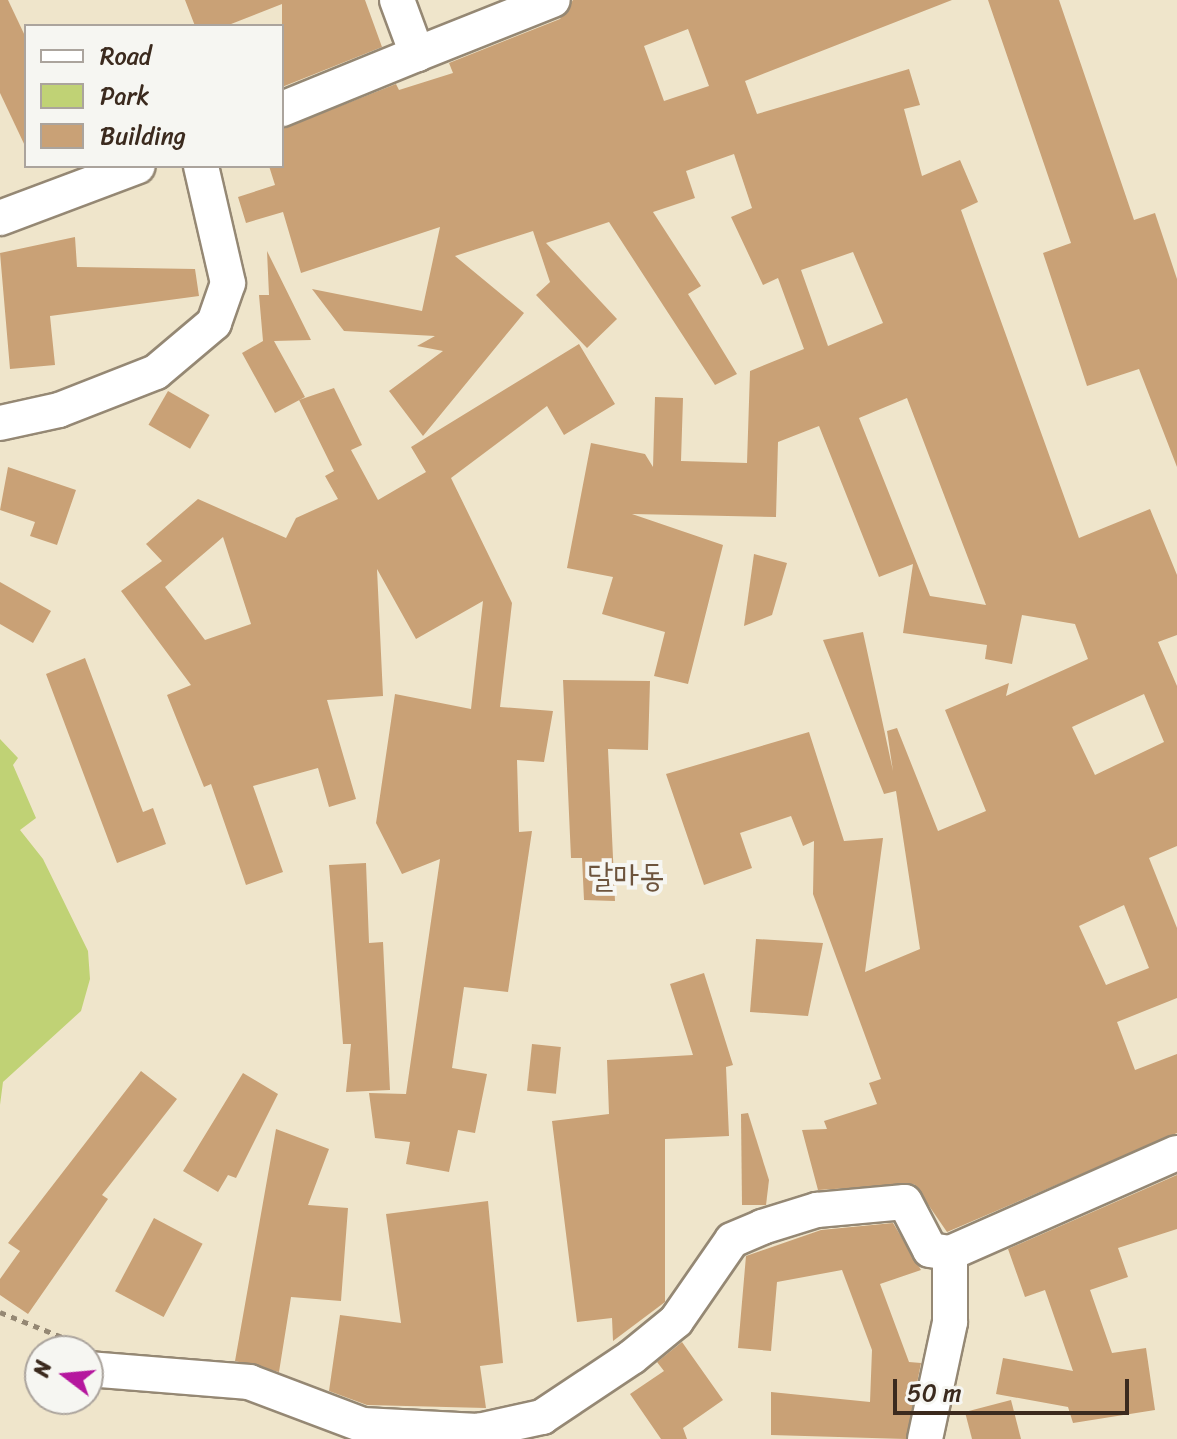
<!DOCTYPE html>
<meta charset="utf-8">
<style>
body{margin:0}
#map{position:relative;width:1177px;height:1439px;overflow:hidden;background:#efe5cb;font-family:Sriracha,"Poor Story",sans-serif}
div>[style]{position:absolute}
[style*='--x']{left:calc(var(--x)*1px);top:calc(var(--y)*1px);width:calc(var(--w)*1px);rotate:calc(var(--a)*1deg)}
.green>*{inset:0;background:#c0d275}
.building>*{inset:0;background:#c9a176;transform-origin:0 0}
.path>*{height:5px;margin-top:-2.5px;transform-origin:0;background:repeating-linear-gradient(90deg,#958874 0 6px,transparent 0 12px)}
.roads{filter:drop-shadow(2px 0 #958874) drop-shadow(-2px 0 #958874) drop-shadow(0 2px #958874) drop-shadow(0 -2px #958874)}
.minor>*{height:34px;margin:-17px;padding:0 17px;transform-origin:17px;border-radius:17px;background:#fff}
span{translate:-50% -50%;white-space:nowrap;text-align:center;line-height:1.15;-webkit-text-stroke:8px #f6f6f2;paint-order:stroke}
.quarter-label{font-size:32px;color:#6d543d}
.legend{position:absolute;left:24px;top:24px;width:260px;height:144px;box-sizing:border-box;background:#f6f6f2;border:2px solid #aba49d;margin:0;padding:10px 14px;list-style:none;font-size:24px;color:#3b2a1e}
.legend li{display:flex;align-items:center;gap:16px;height:40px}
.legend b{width:40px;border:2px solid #aba49d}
.north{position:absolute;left:24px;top:1335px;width:80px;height:80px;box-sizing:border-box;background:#f6f6f2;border:2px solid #aba49d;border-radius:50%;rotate:286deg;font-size:22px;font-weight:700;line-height:32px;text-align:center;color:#3b2a1e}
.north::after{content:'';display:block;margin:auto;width:28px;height:36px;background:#b5179e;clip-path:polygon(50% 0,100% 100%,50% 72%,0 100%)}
.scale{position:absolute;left:893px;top:1379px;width:236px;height:36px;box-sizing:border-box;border:4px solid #3b2a1e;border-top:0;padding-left:10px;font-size:24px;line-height:28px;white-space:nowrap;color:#3b2a1e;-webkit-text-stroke:6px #f6f6f2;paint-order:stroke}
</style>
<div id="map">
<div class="green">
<i style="clip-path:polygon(0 739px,18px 758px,13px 765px,36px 818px,20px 830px,43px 859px,88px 951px,90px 979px,81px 1011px,3px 1082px,0 1105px)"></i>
</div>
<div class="building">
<i style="clip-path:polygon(0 0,8px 0,26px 38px,26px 148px,0 93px)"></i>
<i style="clip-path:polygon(185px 0,365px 0,382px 47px,282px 87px,282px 4px,226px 26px,195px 26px)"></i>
<i style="clip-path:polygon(evenodd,573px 0,952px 0,745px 81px,757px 114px,909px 69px,920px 105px,904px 109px,922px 176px,960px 160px,978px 202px,961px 210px,1079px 538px,1150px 509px,1177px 575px,1177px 635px,1158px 642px,1177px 686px,1177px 846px,1149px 858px,1177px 928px,1177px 998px,1117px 1022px,1135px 1070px,1177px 1054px,1177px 1133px,947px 1232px,914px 1184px,818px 1190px,802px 1130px,827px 1129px,824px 1121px,877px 1104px,869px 1083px,881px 1079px,813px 894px,814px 841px,803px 846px,791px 816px,740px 833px,752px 868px,704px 885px,666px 774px,809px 732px,844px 841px,883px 838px,865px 972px,920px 949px,896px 791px,884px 794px,823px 640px,863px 632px,893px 771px,887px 731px,897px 728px,938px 831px,986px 811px,945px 710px,1009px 683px,1006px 696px,1088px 659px,1075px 624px,1022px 615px,1012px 664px,985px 659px,987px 645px,903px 633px,913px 564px,879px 577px,819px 426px,778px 442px,776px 517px,632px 514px,723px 545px,688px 684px,654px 676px,665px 632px,602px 614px,613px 577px,567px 568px,591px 443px,645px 454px,653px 467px,655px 397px,683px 398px,681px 461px,747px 463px,750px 371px,804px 349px,778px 278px,763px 285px,731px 217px,752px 208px,734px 154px,686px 171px,695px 198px,653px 212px,701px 286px,688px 294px,737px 374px,715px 385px,609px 222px,546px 243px,617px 319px,587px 348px,536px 295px,550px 282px,533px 231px,455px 256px,524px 313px,423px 436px,389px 391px,443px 351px,417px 346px,435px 336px,344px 331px,312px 289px,422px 311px,440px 227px,301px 273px,283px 212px,246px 223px,238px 197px,275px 185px,269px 166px,282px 166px,282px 129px,396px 84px,399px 90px,453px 73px,449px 63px,560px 19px,573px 0,688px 29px,709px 86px,664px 101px,644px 46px,688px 29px,573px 0,853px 252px,883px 323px,828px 346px,801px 270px,853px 252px,573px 0,907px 398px,986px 605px,930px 596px,859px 418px,907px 398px,573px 0,1144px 694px,1164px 742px,1095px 775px,1072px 727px,1144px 694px,573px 0,1124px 905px,1149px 968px,1106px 985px,1079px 926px,1124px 905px)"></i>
<i style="clip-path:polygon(988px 0,1059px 0,1134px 220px,1155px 213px,1177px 279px,1177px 467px,1139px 369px,1087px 386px,1043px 253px,1071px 243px)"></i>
<i style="clip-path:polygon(75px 237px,77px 267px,195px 269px,199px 296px,50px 316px,55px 365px,10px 369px,0 253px)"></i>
<i style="clip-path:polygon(267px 251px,311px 340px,274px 341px,305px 397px,275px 413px,242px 353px,263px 341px,259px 295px,269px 295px)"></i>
<i style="clip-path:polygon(evenodd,579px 344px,615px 404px,564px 435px,547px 406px,451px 478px,512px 603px,500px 707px,553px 711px,544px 762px,517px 760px,519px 832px,532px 831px,508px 992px,464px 987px,452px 1068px,487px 1074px,475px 1133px,458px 1130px,449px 1172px,406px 1164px,410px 1142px,375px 1138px,369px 1093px,406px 1094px,440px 859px,402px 874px,376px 823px,395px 694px,471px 709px,483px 601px,416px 639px,377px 569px,383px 696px,327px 700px,356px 799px,329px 807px,318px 768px,253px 786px,283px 872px,246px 885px,211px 784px,204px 787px,167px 695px,191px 685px,121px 591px,162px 561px,146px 544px,198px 499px,286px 538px,296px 518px,338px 499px,325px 476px,334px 471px,299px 400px,334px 388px,362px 445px,351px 450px,378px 500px,426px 472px,411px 447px,579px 344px,223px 537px,251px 624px,205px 640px,165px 587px,223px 537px)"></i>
<i style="left:168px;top:391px;width:48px;height:39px;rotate:30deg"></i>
<i style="clip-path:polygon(8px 467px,76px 490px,57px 545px,30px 536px,35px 522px,0 510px)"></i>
<i style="clip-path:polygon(754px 554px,787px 563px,772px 615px,744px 626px)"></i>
<i style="clip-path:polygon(0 582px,51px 611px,33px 643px,0 624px)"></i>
<i style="clip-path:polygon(85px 658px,143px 812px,153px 808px,166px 844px,117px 863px,46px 674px)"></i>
<i style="clip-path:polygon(563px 680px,650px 681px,648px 750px,608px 749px,615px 901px,584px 900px,582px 858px,571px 858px)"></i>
<i style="clip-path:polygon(366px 863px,369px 943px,383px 942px,390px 1090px,346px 1092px,351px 1044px,343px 1044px,329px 865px)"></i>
<i style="clip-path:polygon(756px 939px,823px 943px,808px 1016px,750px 1012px)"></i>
<i style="clip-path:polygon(704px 973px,733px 1065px,726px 1067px,729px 1136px,665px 1139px,665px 1302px,613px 1341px,612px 1318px,577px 1322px,552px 1121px,609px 1114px,607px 1060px,693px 1055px,670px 984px)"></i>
<i style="left:532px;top:1044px;width:29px;height:47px;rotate:6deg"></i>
<i style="clip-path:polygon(141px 1071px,177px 1099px,102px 1195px,108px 1199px,28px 1314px,0 1295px,0 1279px,20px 1251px,8px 1243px)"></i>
<i style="clip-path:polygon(243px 1073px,278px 1094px,236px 1178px,228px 1175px,218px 1192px,183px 1171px)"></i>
<i style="clip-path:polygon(748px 1113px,769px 1180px,766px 1205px,742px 1205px,741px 1114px)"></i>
<i style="clip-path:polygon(276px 1129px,329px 1149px,308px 1205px,348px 1208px,341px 1301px,291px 1297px,279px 1372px,235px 1361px)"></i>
<i style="clip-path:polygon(1177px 1175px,1177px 1229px,1118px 1248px,1128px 1277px,1090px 1290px,1112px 1353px,1146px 1348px,1155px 1410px,1073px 1423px,1068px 1407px,996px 1394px,1003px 1358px,1073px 1371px,1045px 1290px,1025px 1297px,1008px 1249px)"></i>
<i style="clip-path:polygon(488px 1201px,503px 1363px,480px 1366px,486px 1408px,367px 1405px,329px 1391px,340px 1315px,401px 1323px,386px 1214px)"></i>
<i style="left:154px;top:1218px;width:55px;height:83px;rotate:28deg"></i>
<i style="clip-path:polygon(893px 1223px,921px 1270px,880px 1284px,909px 1362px,921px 1363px,906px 1439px,771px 1435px,771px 1392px,870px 1402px,872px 1350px,842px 1270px,777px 1282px,771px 1351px,738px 1348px,746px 1256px,821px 1230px)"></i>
<i style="clip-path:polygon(682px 1342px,723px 1400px,683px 1428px,687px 1439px,661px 1439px,630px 1394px,664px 1371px,657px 1362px)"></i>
<i style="clip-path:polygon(1011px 1400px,1021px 1439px,972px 1439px,965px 1412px)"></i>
</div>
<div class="path">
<i style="--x:0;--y:1312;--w:78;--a:21.9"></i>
</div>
<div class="roads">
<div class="minor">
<i style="--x:397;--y:0;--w:58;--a:69.7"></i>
<i style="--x:417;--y:54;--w:146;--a:-21.7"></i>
<i style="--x:282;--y:109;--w:146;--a:-22.2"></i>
<i style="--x:0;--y:218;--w:147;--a:-20.6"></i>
<i style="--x:0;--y:423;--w:60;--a:-12.4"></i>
<i style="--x:59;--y:410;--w:104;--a:-21.4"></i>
<i style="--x:156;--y:372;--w:76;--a:-40.2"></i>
<i style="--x:214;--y:323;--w:42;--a:-70.7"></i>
<i style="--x:228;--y:283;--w:120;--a:-103"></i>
<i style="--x:88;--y:1369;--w:162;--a:4.6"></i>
<i style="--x:249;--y:1382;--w:122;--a:20.7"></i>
<i style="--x:363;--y:1425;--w:115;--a:3"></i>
<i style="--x:475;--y:1439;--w:9;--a:-69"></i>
<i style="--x:478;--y:1431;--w:66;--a:-12.3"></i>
<i style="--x:542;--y:1417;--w:108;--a:-33.7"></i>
<i style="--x:632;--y:1357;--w:57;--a:-39.3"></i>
<i style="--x:676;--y:1321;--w:98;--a:-55.3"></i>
<i style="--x:732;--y:1240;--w:33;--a:-23"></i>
<i style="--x:762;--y:1227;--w:58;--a:-17.2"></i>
<i style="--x:817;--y:1210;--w:88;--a:-5.2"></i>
<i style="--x:905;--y:1202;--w:54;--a:62.5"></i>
<i style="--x:930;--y:1250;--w:20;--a:9"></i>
<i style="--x:950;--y:1253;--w:248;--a:-23.8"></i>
<i style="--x:925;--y:1439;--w:120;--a:-77.9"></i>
<i style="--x:950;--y:1322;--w:69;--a:-90"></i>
</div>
</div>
<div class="quarter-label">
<span style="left:626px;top:876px">달마동</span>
</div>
<ul class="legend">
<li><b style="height:10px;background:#fff"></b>Road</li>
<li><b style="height:22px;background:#c0d275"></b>Park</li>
<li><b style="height:22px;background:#c9a176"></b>Building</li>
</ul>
<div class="north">N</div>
<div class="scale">50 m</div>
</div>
